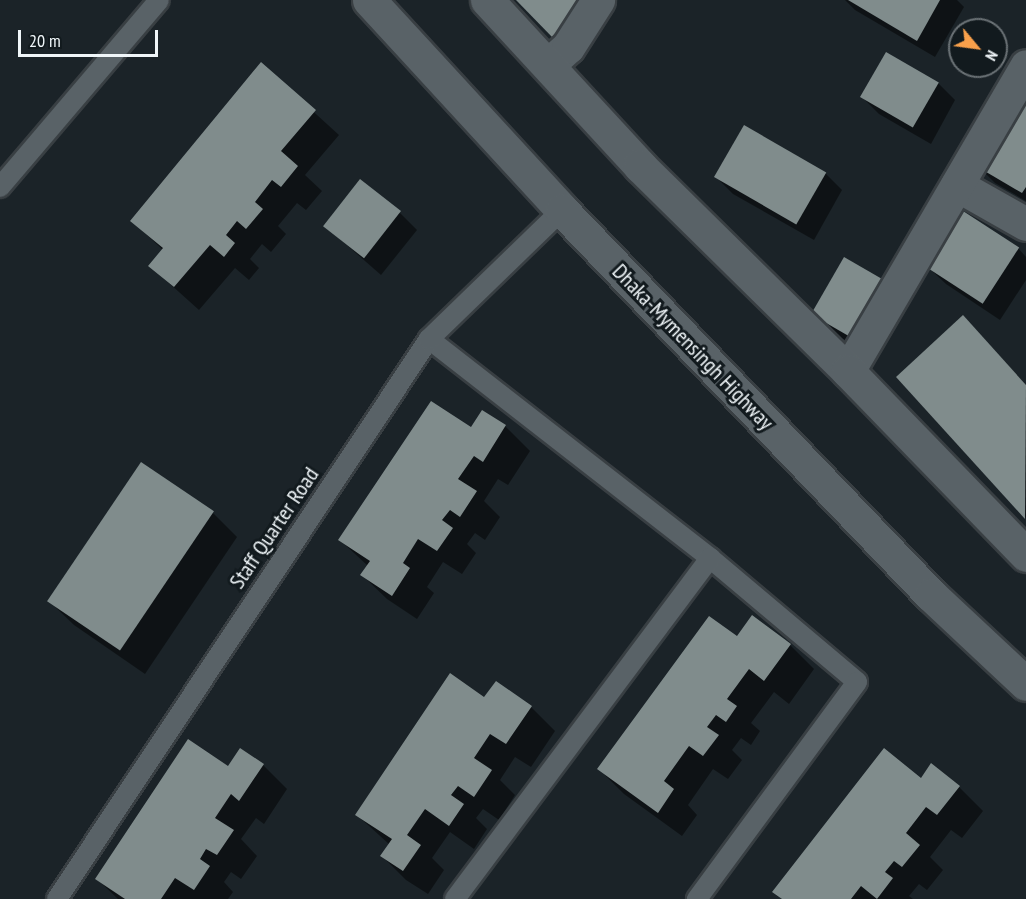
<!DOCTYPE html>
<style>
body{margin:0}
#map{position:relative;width:1026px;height:899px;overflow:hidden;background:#1b2328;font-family:"PT Sans Narrow",sans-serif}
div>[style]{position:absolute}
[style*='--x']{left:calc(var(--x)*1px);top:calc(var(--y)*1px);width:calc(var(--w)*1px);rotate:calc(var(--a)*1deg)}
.shadow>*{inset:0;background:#0007}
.building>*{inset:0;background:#808c8c;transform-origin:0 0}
.roads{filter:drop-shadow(2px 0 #393f43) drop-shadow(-2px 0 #393f43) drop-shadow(0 2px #393f43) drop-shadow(0 -2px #393f43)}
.lane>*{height:20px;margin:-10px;padding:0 10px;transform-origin:10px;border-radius:10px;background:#596267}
.street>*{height:33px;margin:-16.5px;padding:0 16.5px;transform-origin:16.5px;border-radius:16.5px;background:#596267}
.secondary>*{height:33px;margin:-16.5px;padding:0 16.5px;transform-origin:16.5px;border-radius:16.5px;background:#596267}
span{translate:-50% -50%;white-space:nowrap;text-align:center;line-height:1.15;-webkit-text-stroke:6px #121a1e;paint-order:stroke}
.street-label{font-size:22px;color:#f0f6f9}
.north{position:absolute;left:948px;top:18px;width:60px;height:60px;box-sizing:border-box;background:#121a1e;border:2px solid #6b7276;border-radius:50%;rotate:119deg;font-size:16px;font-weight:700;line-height:24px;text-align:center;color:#f0f6f9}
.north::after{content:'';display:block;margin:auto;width:21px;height:27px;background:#f8a04b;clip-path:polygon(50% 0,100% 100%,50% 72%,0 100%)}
.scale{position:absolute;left:18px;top:30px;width:140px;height:27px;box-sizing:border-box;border:3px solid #f0f6f9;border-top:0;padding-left:8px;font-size:18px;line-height:21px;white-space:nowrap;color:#f0f6f9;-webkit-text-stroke:4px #121a1e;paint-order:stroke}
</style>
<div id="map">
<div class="shadow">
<i style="clip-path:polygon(518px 0,616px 0,578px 60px)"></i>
<i style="clip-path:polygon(845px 0,957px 0,964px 7px,935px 57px,855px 10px)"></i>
<i style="clip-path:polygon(261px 64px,339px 135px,305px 175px,322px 191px,306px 210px,297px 203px,278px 226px,286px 234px,271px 252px,262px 244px,250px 259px,259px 268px,249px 280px,235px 268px,199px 310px,150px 266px,163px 250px,132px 221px)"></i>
<i style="clip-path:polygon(938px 83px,955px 100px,931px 144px,879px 114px,862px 97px)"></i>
<i style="clip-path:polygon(1026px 108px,1026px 201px,995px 183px,978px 166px)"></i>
<i style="clip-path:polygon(825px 173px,842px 190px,814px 240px,733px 194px,716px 177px)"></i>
<i style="clip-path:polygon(400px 213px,417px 230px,381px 275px,325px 226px)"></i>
<i style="clip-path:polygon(1018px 248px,1026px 257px,1026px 280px,1000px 320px,946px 284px,928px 267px)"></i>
<i style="clip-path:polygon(881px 280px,898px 297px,866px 352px,831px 332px,813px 314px)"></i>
<i style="clip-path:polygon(963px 317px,1026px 385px,1026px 518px,898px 377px)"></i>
<i style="clip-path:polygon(483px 412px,505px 426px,530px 451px,508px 485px,498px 479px,484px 501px,500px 517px,485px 540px,475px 533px,467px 544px,476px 553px,462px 574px,443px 562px,427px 587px,434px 593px,417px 619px,387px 599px,362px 575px,368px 566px,340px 540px,471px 429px)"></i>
<i style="clip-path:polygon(213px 513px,237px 537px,145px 674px,74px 625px,49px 601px)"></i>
<i style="clip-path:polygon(737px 638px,790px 645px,814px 669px,789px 704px,774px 692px,751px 723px,760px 731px,751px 745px,741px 738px,732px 750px,742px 760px,728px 779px,713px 769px,688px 805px,697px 815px,682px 836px,624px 794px,599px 769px)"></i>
<i style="clip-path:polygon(485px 699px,531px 707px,555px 731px,531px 767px,515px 757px,500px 780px,515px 795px,499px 820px,483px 809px,476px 818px,487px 829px,474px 849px,450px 832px,432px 858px,444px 870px,428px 894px,406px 880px,382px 856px,390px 845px,357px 815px)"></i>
<i style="clip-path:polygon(263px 765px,287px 789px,264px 824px,256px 818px,241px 839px,257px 856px,241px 879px,231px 872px,224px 882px,233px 892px,228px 899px,118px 899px,97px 879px,229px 768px)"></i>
<i style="clip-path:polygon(921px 780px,959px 787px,983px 811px,962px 838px,951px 830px,930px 857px,943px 870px,927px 890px,919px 884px,909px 896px,913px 899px,782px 899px,774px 891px)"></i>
</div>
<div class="building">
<i style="clip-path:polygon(516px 0,577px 0,553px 38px)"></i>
<i style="clip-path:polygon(848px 0,940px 0,917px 41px)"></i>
<i style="left:886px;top:52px;width:61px;height:52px;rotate:30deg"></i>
<i style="clip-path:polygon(261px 62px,316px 110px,281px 151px,298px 166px,281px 187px,272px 180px,255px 202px,263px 209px,246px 229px,237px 221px,226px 235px,235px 243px,224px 257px,210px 245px,174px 287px,148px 266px,163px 248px,130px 221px)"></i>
<i style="clip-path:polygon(1015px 99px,1026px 106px,1026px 187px,1022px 193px,976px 166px)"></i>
<i style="left:744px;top:125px;width:95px;height:60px;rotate:30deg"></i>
<i style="left:360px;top:179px;width:52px;height:60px;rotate:38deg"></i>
<i style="left:963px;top:211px;width:67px;height:67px;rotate:33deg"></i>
<i style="left:844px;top:257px;width:44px;height:66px;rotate:30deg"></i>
<i style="clip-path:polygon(963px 315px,1026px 385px,1025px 519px,896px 377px)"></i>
<i style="clip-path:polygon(431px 401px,471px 427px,482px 410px,506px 425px,483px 462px,474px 456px,458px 479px,477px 491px,460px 517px,450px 510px,442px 520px,453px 528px,437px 551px,418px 539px,403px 563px,410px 568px,392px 596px,360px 575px,370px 561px,338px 540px)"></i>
<i style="left:141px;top:462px;width:88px;height:168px;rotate:34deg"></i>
<i style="clip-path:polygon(752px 615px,791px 644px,764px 681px,749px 669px,727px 699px,737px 706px,726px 722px,716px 715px,707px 727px,719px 735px,703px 756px,689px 746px,664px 781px,674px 789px,658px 813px,597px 769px,709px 616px,737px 636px)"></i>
<i style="clip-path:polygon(450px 673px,484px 697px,496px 681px,532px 706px,506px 744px,490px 734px,474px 758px,492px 770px,474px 797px,458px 786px,451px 795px,464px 804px,449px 826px,425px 809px,407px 835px,421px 845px,403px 871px,380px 856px,392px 839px,355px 815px)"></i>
<i style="clip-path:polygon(188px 739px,228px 766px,240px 748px,264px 764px,239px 801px,231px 794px,215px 818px,234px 830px,217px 855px,206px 849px,200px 859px,210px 866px,194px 890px,175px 878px,161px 899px,125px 899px,95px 879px)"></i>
<i style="clip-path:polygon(884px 748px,921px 778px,931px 763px,960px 786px,937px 815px,926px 807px,906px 833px,920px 845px,902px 867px,894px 861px,885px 872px,893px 878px,877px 899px,861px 886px,851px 899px,782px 899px,772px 892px)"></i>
</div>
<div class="roads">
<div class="lane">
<i style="--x:0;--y:187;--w:245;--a:-49.6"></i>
<i style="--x:429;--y:339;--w:356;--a:37.9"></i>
<i style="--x:710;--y:558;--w:192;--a:40.1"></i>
<i style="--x:857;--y:682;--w:270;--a:126.4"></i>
<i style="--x:57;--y:899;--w:672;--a:-56.4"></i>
<i style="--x:429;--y:339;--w:185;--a:-44.1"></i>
<i style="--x:455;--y:899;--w:426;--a:-53.2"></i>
</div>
<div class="street">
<i style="--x:549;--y:64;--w:25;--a:-42"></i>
<i style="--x:568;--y:47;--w:56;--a:-57.4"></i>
<i style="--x:957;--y:185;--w:79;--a:29.5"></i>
<i style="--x:848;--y:371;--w:353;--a:-59.7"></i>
</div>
<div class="secondary">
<i style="--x:369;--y:0;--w:285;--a:47.4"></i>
<i style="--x:562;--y:210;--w:533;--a:46.22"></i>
<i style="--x:931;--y:595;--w:130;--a:43.1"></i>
<i style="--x:487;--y:0;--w:226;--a:47.3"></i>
<i style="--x:640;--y:166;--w:292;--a:44.6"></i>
<i style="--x:848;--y:371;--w:256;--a:45.9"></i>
</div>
</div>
<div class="street-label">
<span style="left:693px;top:347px;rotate:46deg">Dhaka-Mymensingh Highway</span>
<span style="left:274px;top:528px;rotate:-56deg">Staff Quarter Road</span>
</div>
<div class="north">N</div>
<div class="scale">20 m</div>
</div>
